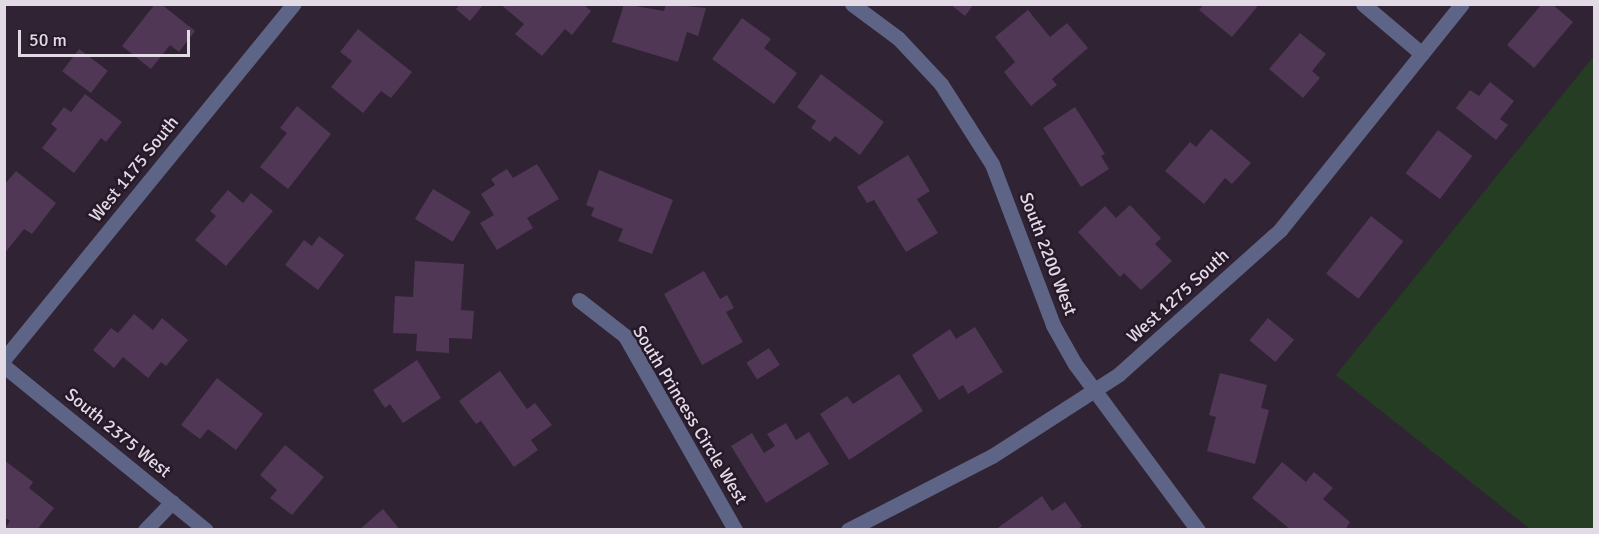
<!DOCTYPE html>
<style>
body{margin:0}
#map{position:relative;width:1599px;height:534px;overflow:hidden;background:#302333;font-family:Signika,sans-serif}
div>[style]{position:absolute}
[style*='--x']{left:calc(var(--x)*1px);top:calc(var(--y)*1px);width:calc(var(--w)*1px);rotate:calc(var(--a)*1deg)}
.green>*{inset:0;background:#253e23}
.building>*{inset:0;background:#503756;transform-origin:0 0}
.minor>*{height:15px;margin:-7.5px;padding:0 7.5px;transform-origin:7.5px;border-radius:7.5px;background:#5d6486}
span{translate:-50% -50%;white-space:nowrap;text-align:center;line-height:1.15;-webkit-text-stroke:5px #261929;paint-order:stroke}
.street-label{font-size:18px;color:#e2dae4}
.frame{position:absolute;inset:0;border:6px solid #e2dae4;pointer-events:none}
.scale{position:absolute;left:18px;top:30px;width:172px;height:27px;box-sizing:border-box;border:3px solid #e2dae4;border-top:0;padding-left:8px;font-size:18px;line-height:21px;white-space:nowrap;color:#e2dae4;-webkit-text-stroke:4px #261929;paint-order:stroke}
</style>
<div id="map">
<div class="green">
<i style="clip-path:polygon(1594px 56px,1594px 529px,1530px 529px,1336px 375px)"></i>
</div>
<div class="building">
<i style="clip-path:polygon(155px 4px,161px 4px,195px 31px,179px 52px,170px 45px,151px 69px,122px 46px)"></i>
<i style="clip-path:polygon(460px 4px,484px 4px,470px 21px,456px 9px)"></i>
<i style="clip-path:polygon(500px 4px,583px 4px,591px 11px,572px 35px,565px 29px,542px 56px,515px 34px,524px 24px)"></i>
<i style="clip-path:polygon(624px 4px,664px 11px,666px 4px,706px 8px,698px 36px,687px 32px,678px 62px,612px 42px)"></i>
<i style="clip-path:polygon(950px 4px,974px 4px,965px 16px)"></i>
<i style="clip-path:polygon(1204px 4px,1255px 4px,1257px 7px,1232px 37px,1199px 10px)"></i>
<i style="clip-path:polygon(1542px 4px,1552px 4px,1573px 22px,1534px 68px,1507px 45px)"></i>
<i style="clip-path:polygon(1028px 10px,1050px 37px,1067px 23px,1088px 48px,1052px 79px,1057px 85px,1031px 106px,1004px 72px,1015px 62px,995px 37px)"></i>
<i style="clip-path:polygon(742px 18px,771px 39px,764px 48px,797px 73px,774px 104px,712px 59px)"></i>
<i style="clip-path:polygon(358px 29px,412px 72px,391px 98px,381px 91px,363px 113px,331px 87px,352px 61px,340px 52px)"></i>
<i style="clip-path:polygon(1300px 33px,1326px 54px,1312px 71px,1320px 78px,1303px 98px,1269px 69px)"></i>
<i style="left:79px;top:49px;width:36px;height:28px;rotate:37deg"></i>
<i style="clip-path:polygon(821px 74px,884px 122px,860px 155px,835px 136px,830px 142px,811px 128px,816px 121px,797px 107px)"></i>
<i style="clip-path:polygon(1490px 82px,1514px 101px,1500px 119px,1508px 125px,1496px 140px,1456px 108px,1470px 90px,1479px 96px)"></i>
<i style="clip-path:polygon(85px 94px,122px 122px,106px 142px,101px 138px,74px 173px,42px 148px,57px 129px,51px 124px,64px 107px,71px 112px)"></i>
<i style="clip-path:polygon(297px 106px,331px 134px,288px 189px,260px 167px,287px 133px,280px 128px)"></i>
<i style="clip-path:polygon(1075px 107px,1105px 154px,1101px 156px,1109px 169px,1081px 187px,1043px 128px)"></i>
<i style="clip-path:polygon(1211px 129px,1251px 163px,1232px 184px,1225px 178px,1204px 204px,1165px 171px,1190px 142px,1196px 147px)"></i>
<i style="left:1438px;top:130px;width:43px;height:54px;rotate:37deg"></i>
<i style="clip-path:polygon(908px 155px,930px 191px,917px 199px,938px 233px,906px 252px,874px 200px,867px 203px,857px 187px)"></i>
<i style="clip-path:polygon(537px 164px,559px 199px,527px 218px,533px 228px,497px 250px,480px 223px,494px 215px,481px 194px,495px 185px,491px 179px,507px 169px,513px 178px)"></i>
<i style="clip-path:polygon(599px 170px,673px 200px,652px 254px,618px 241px,623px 229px,591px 216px,594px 208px,586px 205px)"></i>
<i style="clip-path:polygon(16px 171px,56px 203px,32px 234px,24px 229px,4px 254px,4px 185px)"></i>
<i style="left:433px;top:189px;width:44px;height:35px;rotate:31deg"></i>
<i style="clip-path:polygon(228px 190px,243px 203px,251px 193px,273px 211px,226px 266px,195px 240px,216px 216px,210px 211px)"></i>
<i style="clip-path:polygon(1130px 205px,1161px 238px,1155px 244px,1172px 261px,1141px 290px,1124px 273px,1120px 277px,1078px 232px,1105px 206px,1116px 218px)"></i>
<i style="left:1371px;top:216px;width:41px;height:73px;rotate:38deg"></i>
<i style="clip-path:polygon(319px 236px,344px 255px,318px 290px,285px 265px,304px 240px,312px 246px)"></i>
<i style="clip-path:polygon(415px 261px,464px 264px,461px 310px,474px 311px,472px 339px,449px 338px,449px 353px,416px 351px,417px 334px,393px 333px,395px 296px,413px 297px)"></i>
<i style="clip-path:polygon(704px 271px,720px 299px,727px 295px,734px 308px,726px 312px,743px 342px,702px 365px,664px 294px)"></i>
<i style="clip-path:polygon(134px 314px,153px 330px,162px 318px,188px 340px,166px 366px,161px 362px,148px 378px,123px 357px,114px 368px,93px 350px,111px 328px,118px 333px)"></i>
<i style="left:1268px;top:318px;width:34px;height:29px;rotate:40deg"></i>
<i style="clip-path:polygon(975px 327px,1003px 372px,968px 394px,963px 385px,939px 400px,912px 355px,950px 329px,956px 339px)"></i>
<i style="left:769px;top:348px;width:20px;height:27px;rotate:57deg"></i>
<i style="clip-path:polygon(417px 360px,441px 398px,403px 423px,390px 404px,385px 408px,373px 390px)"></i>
<i style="clip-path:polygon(500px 371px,527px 409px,535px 403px,552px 425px,531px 440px,538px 450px,514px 467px,481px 421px,476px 424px,459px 401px)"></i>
<i style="clip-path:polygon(1220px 373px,1267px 385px,1261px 408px,1269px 410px,1255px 464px,1207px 451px,1216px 417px,1209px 415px)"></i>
<i style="clip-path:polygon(899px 374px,923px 411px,849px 460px,820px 414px,847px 396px,853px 404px)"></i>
<i style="clip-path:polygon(217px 378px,263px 414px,236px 450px,208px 429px,200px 439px,181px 425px)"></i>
<i style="clip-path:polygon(786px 423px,796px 440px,809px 432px,829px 464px,766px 503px,731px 446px,752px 433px,764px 453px,775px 446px,767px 434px)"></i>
<i style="clip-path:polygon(285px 445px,324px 477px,292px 515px,270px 498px,277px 490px,260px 475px)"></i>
<i style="clip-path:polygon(4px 460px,33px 482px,29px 488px,54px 508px,37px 530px,4px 530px,10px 521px,4px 517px)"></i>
<i style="clip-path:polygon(1282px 462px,1306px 482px,1314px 472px,1333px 488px,1323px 499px,1350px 522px,1345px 530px,1291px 530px,1252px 498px)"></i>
<i style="clip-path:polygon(1042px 496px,1052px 511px,1065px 502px,1082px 526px,1077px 530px,995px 530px)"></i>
<i style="clip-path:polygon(383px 509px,400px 530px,359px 530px)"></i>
</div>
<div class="minor">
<i style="--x:852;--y:4;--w:57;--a:36.5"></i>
<i style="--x:898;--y:38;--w:63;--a:46.9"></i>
<i style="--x:941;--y:84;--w:95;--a:57.5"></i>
<i style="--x:992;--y:164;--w:172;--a:69.2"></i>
<i style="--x:1053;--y:325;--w:45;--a:60.6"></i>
<i style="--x:1075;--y:364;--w:207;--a:53.5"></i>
<i style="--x:1363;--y:4;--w:77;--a:40.3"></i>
<i style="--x:579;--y:300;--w:58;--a:38"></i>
<i style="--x:625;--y:336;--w:223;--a:60.4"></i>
<i style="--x:4;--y:359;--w:458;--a:-50.8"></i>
<i style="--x:4;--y:366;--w:260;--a:39.1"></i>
<i style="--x:145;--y:530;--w:39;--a:-46"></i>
<i style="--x:848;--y:530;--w:162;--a:-27.2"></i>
<i style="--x:992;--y:456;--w:151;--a:-32.8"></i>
<i style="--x:1119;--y:374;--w:216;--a:-41.8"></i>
<i style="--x:1280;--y:230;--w:290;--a:-51.2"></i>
</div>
<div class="street-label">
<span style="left:134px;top:169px;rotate:-51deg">West 1175 South</span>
<span style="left:1048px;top:254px;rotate:69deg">South 2200 West</span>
<span style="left:1178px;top:296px;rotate:-42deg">West 1275 South</span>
<span style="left:690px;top:415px;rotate:59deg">South Princess Circle West</span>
<span style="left:118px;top:433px;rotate:39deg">South 2375 West</span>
</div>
<div class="frame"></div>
<div class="scale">50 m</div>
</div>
